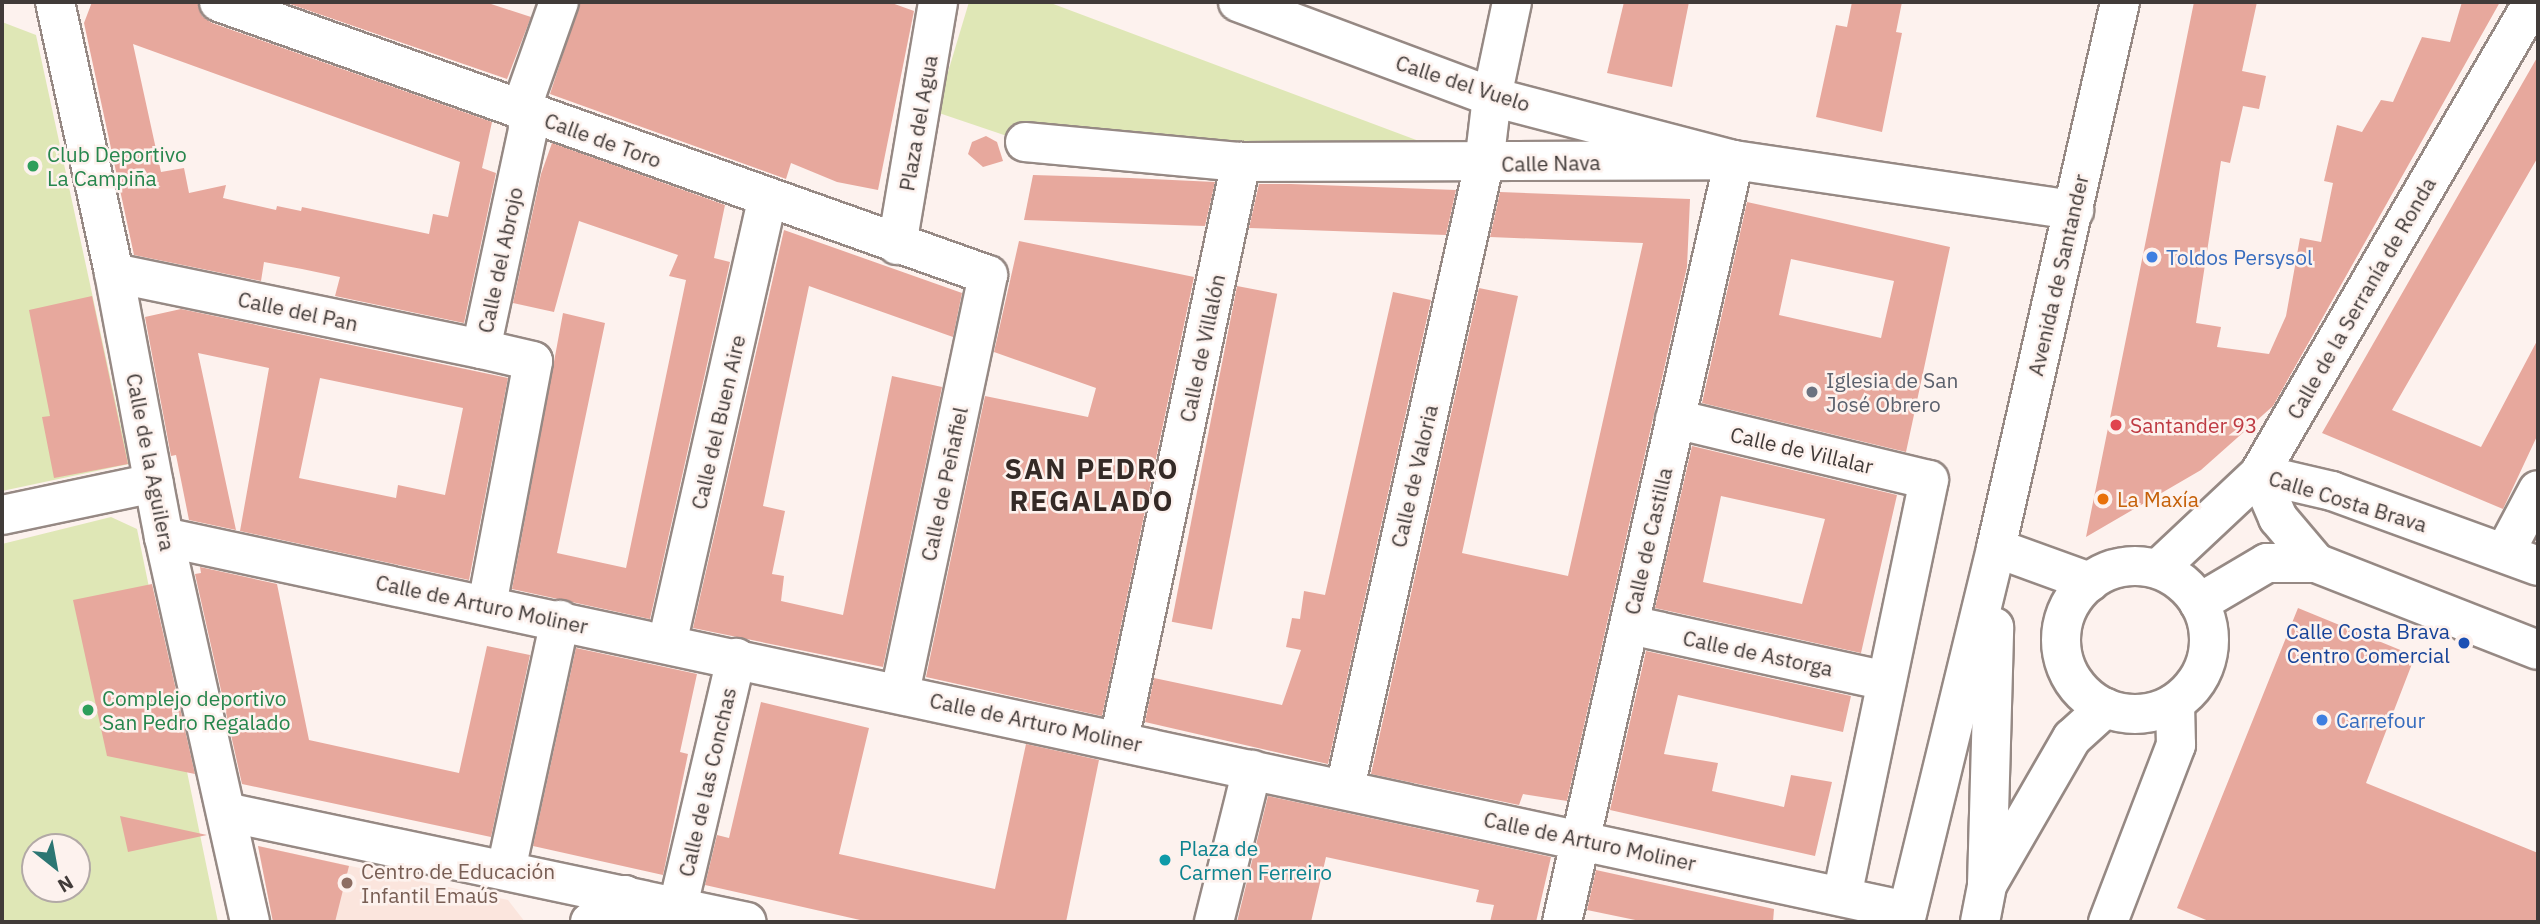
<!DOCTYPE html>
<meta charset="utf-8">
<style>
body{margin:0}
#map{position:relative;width:2540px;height:924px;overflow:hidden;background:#fdf2ee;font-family:"IBM Plex Sans",sans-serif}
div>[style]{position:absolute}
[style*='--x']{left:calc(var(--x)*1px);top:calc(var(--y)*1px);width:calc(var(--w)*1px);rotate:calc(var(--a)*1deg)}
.built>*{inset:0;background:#fbe5dd}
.green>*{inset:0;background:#dfe7b6}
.building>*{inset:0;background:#e7a89d;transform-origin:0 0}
.roads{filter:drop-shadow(2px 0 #968984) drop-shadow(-2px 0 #968984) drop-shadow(0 2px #968984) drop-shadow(0 -2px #968984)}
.street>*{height:38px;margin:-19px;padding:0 19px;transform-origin:19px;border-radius:19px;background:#fff}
.street>.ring{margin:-19px;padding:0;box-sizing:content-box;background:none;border:38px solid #fff;border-radius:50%}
.secondary>*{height:38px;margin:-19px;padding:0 19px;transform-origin:19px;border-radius:19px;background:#fff}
.dots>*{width:19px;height:19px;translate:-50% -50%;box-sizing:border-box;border:4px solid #fdf2ee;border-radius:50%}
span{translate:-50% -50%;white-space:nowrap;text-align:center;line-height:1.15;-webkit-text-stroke:5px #fdf2ee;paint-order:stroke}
.street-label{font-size:21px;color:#413b39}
.leisure-label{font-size:21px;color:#27864d}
.left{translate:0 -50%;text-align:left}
.shop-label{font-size:21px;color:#366cbe}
.worship-label{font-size:21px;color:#5b616d}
.health-label{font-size:21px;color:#be3a42}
.food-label{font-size:21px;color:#c56008}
.transit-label{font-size:21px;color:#164399}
.right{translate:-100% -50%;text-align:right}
.culture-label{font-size:21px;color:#0d838f}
.education-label{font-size:21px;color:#785e54}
.district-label{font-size:28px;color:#342a26;font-weight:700;letter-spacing:2px}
.frame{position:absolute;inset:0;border:4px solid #413b39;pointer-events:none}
.north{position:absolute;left:21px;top:833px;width:70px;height:70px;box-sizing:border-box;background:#fdf2ee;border:2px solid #b2a9a6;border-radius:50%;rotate:149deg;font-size:19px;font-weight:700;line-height:28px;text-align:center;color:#413b39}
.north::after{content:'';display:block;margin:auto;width:24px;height:32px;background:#2c7673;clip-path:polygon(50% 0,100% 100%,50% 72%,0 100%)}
</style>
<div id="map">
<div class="built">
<i style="clip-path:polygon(258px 846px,508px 900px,525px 922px,273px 922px)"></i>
</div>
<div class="green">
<i style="clip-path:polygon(969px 2px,1048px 2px,1427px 144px,1025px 142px,936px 112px)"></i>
<i style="clip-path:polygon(2px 22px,36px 35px,129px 464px,2px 491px)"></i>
<i style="clip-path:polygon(evenodd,111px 517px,137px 529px,218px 922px,2px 922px,2px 544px,111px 517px,35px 847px,77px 847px,77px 889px,35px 889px,35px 847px)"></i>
</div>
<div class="building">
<i style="clip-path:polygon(evenodd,92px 2px,198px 2px,202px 16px,212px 23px,492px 122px,482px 168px,496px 173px,464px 323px,335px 296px,340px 277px,302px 269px,264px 262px,261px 281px,134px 255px,84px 23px,92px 2px,133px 44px,460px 162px,448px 217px,433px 214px,429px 234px,302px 207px,301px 211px,277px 206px,276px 210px,223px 198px,226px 185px,189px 193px,184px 168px,161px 172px,133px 44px)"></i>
<i style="clip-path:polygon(284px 2px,485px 2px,531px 17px,507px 79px)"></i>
<i style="clip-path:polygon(580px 2px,889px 2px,914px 11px,878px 190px,837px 182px,791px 163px,786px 179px,550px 94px)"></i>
<i style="clip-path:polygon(1624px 2px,1689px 2px,1672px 87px,1607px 73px)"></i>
<i style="clip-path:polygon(1852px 2px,1902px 2px,1896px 32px,1902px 33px,1882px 132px,1816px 117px,1836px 25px,1847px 27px)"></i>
<i style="clip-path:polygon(2194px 2px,2257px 2px,2242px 71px,2266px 76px,2259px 109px,2243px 106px,2230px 163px,2221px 161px,2196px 323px,2221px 327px,2217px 347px,2269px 354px,2286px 316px,2300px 238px,2321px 242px,2333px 183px,2324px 181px,2337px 125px,2362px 132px,2381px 100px,2393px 102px,2422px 37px,2450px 42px,2462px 2px,2500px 2px,2273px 406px,2201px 470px,2086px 537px)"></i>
<i style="clip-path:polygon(2538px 56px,2538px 157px,2392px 410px,2481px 447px,2538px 339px,2538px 434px,2503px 509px,2322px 433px)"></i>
<i style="clip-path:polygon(986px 136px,997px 142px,1003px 161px,983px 167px,968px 154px,972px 142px)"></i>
<i style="clip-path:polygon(552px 143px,725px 205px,714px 258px,730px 262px,650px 619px,512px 589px,563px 313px,605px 323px,557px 553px,626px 568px,686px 280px,669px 276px,678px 255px,579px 221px,554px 312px,513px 303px,541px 174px)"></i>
<i style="clip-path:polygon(1033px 175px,1130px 178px,1215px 182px,1205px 226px,1024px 220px)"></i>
<i style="clip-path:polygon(1259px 184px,1291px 184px,1456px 190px,1446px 235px,1249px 228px)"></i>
<i style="clip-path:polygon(1500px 192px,1690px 199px,1687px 267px,1567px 801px,1523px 794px,1519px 805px,1371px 774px,1479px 288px,1518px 296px,1462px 553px,1568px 576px,1643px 243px,1490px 237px)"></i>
<i style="clip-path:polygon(evenodd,1747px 202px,1950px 247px,1906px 452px,1702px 403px,1747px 202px,1791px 259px,1894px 281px,1881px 338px,1779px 315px,1791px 259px)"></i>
<i style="clip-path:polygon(784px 230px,962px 293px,953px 337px,809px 286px,780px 423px,763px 506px,785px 511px,772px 574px,784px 576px,781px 601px,843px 615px,892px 376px,942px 387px,883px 667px,693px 628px)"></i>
<i style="clip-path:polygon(1019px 241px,1194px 277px,1102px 716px,926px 677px,985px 396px,1088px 417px,1096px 388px,994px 352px)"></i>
<i style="left:1237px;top:286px;width:41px;height:342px;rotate:11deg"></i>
<i style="clip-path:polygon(1393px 292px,1431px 300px,1328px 764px,1145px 722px,1154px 678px,1282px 705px,1301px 650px,1286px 647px,1292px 618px,1300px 619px,1304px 591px,1325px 595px)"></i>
<i style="clip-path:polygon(92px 296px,128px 464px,54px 478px,42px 417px,50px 416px,29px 310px)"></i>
<i style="clip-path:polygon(evenodd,181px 309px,508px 378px,469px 580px,240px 531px,269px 368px,198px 353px,236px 530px,189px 520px,176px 455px,171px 456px,145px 317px,181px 309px,320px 378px,463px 408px,445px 495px,398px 485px,396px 498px,299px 478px,320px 378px)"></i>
<i style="clip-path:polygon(evenodd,1692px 446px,1897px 495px,1861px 653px,1655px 608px,1692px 446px,1721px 496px,1825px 519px,1802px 604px,1703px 582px,1721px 496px)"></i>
<i style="clip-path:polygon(200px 567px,277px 584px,309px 740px,459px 773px,487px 646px,530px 655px,491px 837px,242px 784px,195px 574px,201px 573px)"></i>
<i style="clip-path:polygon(152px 584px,195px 774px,107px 756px,73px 600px)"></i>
<i style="clip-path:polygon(2298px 608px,2415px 656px,2366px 783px,2538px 853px,2538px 922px,2211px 922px,2177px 908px)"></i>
<i style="clip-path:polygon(576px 648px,697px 674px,680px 752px,688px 754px,663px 875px,533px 846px)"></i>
<i style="clip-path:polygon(1646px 651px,1851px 696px,1843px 732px,1678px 695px,1664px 754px,1718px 763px,1712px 791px,1784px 807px,1791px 775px,1832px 782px,1815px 856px,1610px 810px)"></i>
<i style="clip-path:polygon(761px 702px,869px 728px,839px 854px,995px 889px,1026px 744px,1099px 760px,1066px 922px,869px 922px,705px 885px,717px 835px,729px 838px)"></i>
<i style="clip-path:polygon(1268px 796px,1551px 857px,1536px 922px,1490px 922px,1494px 905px,1476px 902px,1479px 890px,1326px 857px,1311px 922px,1237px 922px)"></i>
<i style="clip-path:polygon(120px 816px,207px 835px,128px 852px)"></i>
<i style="clip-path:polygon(258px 846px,349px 866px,335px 922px,273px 922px)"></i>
<i style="clip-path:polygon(1596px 870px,1774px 909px,1773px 922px,1645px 922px,1587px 910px)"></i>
</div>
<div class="roads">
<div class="street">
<i style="--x:55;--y:2;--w:277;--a:77.7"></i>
<i style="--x:114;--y:273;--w:269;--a:79.3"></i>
<i style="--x:164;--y:537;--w:394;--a:77.4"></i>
<i style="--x:219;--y:2;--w:816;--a:19.55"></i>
<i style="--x:988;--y:275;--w:427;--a:101.9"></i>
<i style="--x:1238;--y:2;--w:271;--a:20.5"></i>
<i style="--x:1492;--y:97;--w:250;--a:14.6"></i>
<i style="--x:1734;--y:160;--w:781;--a:102.72"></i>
<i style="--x:1025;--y:142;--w:217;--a:5.3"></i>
<i style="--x:1241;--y:162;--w:493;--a:-0.2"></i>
<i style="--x:1734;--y:160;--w:344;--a:8.4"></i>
<i style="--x:897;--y:245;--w:246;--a:-80.4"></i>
<i style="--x:114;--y:273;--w:375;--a:11.7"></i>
<i style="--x:1675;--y:419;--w:261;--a:13.5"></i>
<i style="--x:1929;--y:480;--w:425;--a:101.8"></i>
<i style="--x:2259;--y:474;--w:75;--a:13.1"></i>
<i style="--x:2332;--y:491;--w:219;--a:20"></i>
<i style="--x:2259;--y:474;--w:48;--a:66.6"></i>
<i style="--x:2278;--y:518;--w:59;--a:49.8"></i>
<i style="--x:2;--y:515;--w:155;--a:-11.9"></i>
<i style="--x:164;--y:537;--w:1783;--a:12.11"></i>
<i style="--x:1996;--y:548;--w:100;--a:19.9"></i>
<i style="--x:2505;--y:552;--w:70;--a:-62"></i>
<i class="ring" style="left:2061px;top:566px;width:110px;height:110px"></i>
<i style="--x:2158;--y:569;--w:139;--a:-43.2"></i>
<i style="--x:2259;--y:474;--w:546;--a:-59.86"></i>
<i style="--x:2199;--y:603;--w:79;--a:-30.5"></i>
<i style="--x:2267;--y:563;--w:49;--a:0"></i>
<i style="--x:2316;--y:563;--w:238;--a:21.4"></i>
<i style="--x:487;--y:605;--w:248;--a:-79.3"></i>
<i style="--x:533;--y:361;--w:53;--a:-167"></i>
<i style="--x:481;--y:349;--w:225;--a:-77.9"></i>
<i style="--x:528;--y:129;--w:34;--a:-93"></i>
<i style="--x:526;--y:95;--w:99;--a:-70.5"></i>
<i style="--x:1630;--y:625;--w:262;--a:12.3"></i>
<i style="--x:667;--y:644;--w:456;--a:-77.3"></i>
<i style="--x:1119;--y:740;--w:591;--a:-78.08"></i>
<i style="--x:1345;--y:788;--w:639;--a:-77.44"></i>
<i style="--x:1484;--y:164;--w:67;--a:-83.2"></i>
<i style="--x:1492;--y:97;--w:97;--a:-78.1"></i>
<i style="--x:226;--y:812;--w:532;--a:11.92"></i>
<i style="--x:506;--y:870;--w:256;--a:-77.8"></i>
<i style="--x:1987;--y:885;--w:170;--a:-60"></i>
<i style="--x:2072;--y:738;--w:45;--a:-42.3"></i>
<i style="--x:678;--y:906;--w:255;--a:-76.8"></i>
<i style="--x:590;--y:922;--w:44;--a:-37.6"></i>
<i style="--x:625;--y:895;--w:17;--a:54"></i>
<i style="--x:1214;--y:922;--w:157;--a:-76"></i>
<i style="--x:2108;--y:922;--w:190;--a:-69"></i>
<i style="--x:2176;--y:745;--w:42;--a:-91.4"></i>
</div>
<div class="secondary">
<i style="--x:1905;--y:922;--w:385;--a:-76.3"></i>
<i style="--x:1996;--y:548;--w:560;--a:-77.2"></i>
<i style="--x:1980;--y:922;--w:38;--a:-79"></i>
<i style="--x:1987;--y:885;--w:258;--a:-88.4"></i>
</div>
</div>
<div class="dots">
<i style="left:33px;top:166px;background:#2e9e5b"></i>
<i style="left:2152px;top:257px;background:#3f7fe0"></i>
<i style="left:1812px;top:392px;background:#6b7280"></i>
<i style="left:2116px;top:425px;background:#e0444e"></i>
<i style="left:2103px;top:499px;background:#e8710a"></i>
<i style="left:2464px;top:643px;background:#1a4fb4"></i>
<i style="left:88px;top:710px;background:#2e9e5b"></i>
<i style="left:2322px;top:720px;background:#3f7fe0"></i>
<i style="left:1165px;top:860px;background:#0f9aa8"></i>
<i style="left:347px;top:883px;background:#8d6e63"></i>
</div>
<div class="street-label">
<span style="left:1463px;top:83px;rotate:18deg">Calle del Vuelo</span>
<span style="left:918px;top:123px;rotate:-80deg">Plaza del Agua</span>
<span style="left:603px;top:140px;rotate:20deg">Calle de Toro</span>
<span style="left:1551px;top:163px;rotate:-1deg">Calle Nava</span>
<span style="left:500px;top:260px;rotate:-78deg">Calle del Abrojo</span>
<span style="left:2058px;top:275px;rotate:-77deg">Avenida de Santander</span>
<span style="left:2361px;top:298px;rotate:-60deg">Calle de la Serranía de Ronda</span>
<span style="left:298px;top:311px;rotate:12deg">Calle del Pan</span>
<span style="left:1202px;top:348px;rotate:-78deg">Calle de Villalón</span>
<span style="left:718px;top:422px;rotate:-77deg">Calle del Buen Aire</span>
<span style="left:1802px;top:450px;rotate:13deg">Calle de Villalar</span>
<span style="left:151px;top:462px;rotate:79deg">Calle de la Aguilera</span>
<span style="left:1414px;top:476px;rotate:-77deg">Calle de Valoria</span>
<span style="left:944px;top:484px;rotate:-78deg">Calle de Peñafiel</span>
<span style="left:2348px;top:501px;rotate:17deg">Calle Costa Brava</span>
<span style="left:1648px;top:541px;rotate:-77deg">Calle de Castilla</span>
<span style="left:482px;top:604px;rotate:12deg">Calle de Arturo Moliner</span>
<span style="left:1758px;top:653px;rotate:12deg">Calle de Astorga</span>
<span style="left:1036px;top:722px;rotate:12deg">Calle de Arturo Moliner</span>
<span style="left:707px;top:782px;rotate:-77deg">Calle de las Conchas</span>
<span style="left:1590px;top:841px;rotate:12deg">Calle de Arturo Moliner</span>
</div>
<div class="leisure-label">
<span class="left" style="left:47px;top:166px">Club Deportivo<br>La Campiña</span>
<span class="left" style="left:102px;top:710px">Complejo deportivo<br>San Pedro Regalado</span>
</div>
<div class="shop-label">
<span class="left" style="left:2166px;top:257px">Toldos Persysol</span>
<span class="left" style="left:2336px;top:720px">Carrefour</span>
</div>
<div class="worship-label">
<span class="left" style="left:1826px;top:392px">Iglesia de San<br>José Obrero</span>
</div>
<div class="health-label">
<span class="left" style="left:2130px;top:425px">Santander 93</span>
</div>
<div class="food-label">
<span class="left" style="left:2117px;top:499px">La Maxía</span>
</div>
<div class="transit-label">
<span class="right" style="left:2450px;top:643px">Calle Costa Brava<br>Centro Comercial</span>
</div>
<div class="culture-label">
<span class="left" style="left:1179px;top:860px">Plaza de<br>Carmen Ferreiro</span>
</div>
<div class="education-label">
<span class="left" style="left:361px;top:883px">Centro de Educación<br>Infantil Emaús</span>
</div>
<div class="district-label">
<span style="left:1092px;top:485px">SAN PEDRO<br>REGALADO</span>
</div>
<div class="frame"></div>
<div class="north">N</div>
</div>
